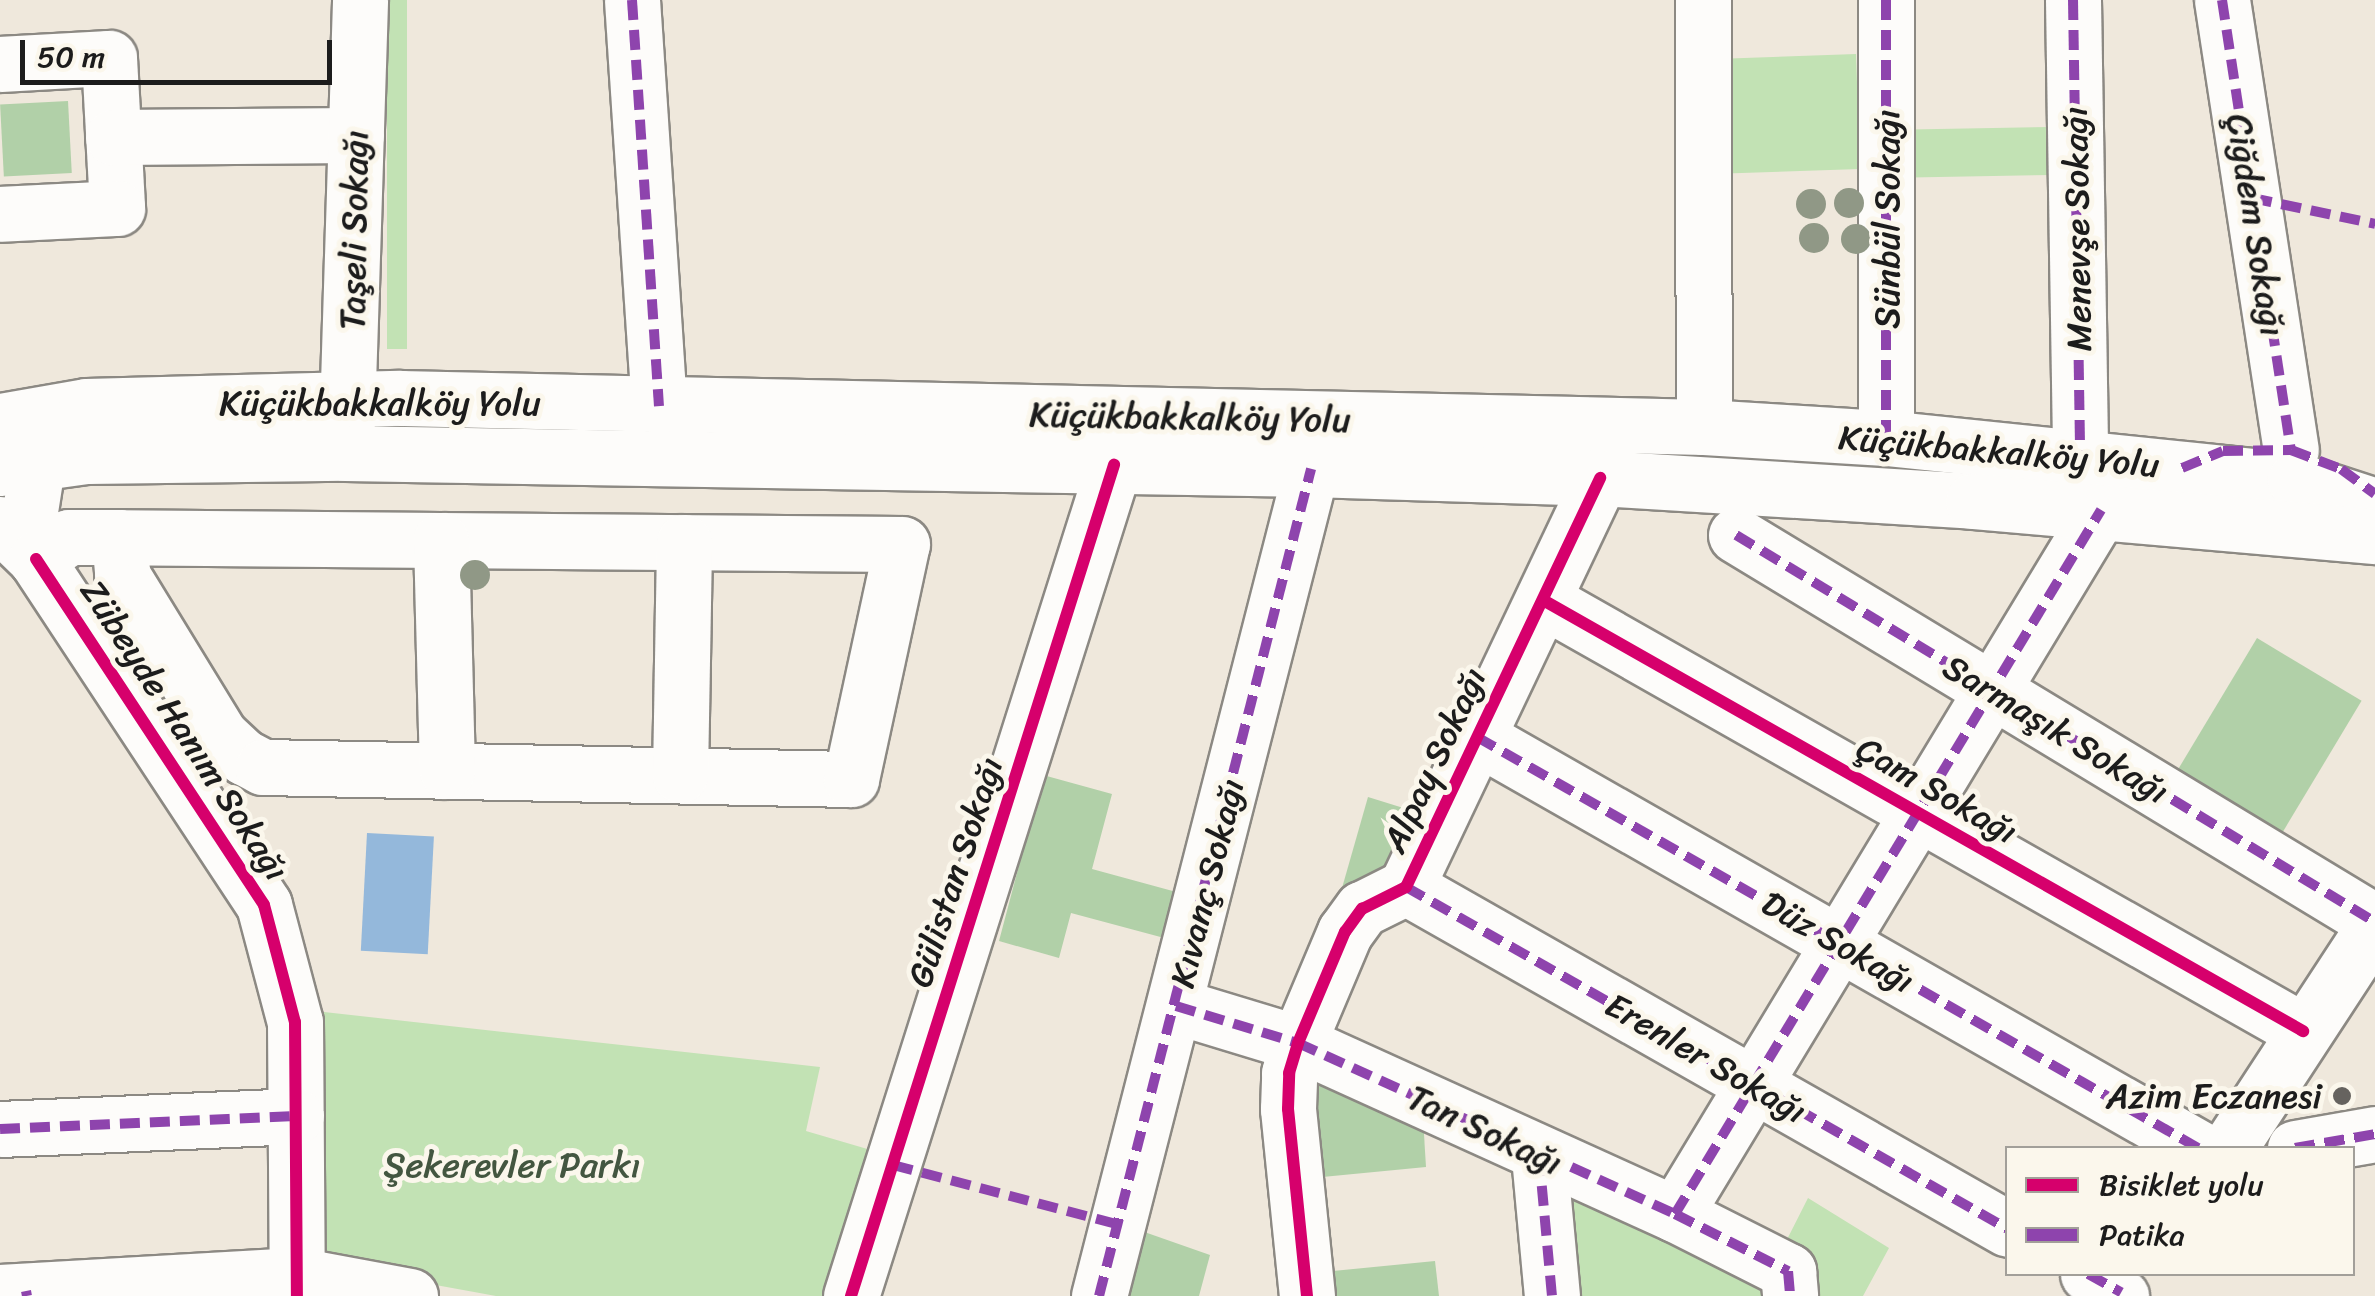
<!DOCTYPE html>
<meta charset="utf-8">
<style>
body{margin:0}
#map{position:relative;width:2375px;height:1296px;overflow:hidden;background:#efe8dc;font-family:Sriracha,sans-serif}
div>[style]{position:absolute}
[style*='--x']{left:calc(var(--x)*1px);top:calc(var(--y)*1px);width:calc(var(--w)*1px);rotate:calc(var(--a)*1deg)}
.green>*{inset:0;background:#c2e2b4;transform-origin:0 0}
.forest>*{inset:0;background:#b1d0a8;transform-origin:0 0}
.water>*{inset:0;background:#94b8db;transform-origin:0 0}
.roads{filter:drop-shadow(2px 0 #8c8983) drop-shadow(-2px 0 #8c8983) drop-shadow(0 2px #8c8983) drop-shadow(0 -2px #8c8983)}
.minor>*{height:55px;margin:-27.5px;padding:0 27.5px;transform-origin:27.5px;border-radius:27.5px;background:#fdfcfa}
.major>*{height:55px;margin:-27.5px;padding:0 27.5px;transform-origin:27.5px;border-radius:27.5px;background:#fdfcfa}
.quiet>*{height:10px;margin-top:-5px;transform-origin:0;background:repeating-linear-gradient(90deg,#8e44ad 0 20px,transparent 0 30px)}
.cycleway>*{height:12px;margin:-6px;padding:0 6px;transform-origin:6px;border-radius:6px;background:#d6006c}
.trees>*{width:30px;height:30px;margin:-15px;border-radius:50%;background:#909886}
.dots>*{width:28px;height:28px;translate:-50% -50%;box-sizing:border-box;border:5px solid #fbf7ec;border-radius:50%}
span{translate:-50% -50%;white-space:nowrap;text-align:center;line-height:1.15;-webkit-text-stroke:10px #fbf7ec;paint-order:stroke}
.street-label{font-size:35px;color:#1c1c1c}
.poi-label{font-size:35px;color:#1c1c1c}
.right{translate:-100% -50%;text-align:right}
.park-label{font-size:35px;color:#435640}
.legend{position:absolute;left:2005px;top:1146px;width:350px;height:130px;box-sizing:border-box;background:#fbf7ec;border:2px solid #a29f99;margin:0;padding:12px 18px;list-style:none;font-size:30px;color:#1c1c1c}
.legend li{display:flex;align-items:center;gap:20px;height:50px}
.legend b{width:50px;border:2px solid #a29f99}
.scale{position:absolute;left:20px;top:40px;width:312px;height:45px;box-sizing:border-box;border:5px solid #1c1c1c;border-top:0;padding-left:12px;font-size:30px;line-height:35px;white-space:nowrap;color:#1c1c1c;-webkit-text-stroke:8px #fbf7ec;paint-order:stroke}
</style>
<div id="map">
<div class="green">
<i style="left:387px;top:0;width:20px;height:349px"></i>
<i style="left:1856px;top:54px;width:115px;height:134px;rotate:88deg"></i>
<i style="left:2051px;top:127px;width:48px;height:141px;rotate:89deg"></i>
<i style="clip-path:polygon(324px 1012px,820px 1067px,806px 1131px,881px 1153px,837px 1296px,496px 1296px,315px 1263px)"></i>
<i style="clip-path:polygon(1567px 1182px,1769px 1275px,1808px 1198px,1889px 1248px,1863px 1296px,1580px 1296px)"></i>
</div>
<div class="forest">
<i style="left:68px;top:101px;width:72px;height:68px;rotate:87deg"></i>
<i style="left:2257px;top:638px;width:122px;height:171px;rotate:31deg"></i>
<i style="clip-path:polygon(1043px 775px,1112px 794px,1092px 869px,1180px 893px,1168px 939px,1071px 913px,1059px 958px,999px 941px)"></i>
<i style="clip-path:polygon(1368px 797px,1426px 815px,1402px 867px,1338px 902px)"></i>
<i style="clip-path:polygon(1317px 1066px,1423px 1118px,1426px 1167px,1312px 1178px)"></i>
<i style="clip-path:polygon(1133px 1228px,1210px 1255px,1199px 1296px,1123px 1296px)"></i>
<i style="clip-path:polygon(1435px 1261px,1439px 1296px,1335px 1296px,1333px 1271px)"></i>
</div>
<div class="water">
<i style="left:367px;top:833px;width:67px;height:118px;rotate:3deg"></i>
</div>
<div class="roads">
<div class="minor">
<i style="--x:632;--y:0;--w:407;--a:86.2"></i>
<i style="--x:1703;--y:0;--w:427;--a:89.9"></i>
<i style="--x:1886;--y:0;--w:438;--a:90"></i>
<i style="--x:2073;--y:0;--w:457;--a:89.1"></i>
<i style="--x:2222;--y:0;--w:455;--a:81.3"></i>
<i style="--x:0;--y:64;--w:109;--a:-3.2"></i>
<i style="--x:109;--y:58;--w:150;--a:86.9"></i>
<i style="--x:117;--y:208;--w:117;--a:177.1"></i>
<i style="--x:113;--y:137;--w:243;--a:-0.5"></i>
<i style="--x:346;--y:447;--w:447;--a:-88.2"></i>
<i style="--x:0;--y:524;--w:50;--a:44.2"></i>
<i style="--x:36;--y:559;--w:30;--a:-107"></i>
<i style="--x:27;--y:530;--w:71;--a:-81.1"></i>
<i style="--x:1736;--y:535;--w:747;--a:31.2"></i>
<i style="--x:119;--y:537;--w:38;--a:85"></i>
<i style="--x:122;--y:575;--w:188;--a:58.5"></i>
<i style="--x:220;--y:735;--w:33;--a:43"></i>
<i style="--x:244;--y:757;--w:21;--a:28"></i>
<i style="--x:263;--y:767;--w:588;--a:1.17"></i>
<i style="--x:851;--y:779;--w:240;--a:-77.8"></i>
<i style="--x:902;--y:544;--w:461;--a:-179.5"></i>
<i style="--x:441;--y:540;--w:322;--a:-179.5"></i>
<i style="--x:119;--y:537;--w:50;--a:180"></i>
<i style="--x:69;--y:537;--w:40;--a:146"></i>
<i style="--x:36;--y:559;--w:414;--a:56.6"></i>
<i style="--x:264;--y:905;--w:121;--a:75.2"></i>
<i style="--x:295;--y:1022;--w:274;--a:89.6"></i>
<i style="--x:441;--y:540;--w:231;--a:88.5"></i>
<i style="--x:1543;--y:600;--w:874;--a:29.56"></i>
<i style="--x:1477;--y:737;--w:830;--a:29.68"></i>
<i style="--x:680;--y:775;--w:233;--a:-89"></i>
<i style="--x:1406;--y:887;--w:692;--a:29.6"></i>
<i style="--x:1176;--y:1006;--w:127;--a:16.9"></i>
<i style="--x:1298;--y:1043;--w:414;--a:24.4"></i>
<i style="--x:1675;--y:1214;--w:127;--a:26.8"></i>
<i style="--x:1788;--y:1271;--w:25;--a:85"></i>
<i style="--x:0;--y:1129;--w:296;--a:-2.5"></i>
<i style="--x:2229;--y:1148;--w:267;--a:-56.8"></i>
<i style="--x:2295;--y:1148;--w:81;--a:-9.9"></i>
<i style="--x:1539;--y:1156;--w:141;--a:84.7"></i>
<i style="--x:1675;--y:1214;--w:823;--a:-58.82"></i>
<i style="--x:2088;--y:1274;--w:40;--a:34"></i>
<i style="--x:0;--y:1292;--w:297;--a:-3.3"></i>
<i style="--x:297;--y:1275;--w:115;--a:10.5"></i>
<i style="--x:851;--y:1296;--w:872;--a:-72.44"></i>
<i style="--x:1099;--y:1296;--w:854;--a:-75.62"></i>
<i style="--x:1307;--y:1296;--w:188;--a:-95.8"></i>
<i style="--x:1288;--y:1109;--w:36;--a:-88"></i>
<i style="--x:1289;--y:1073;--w:31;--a:-73"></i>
<i style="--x:1298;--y:1043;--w:121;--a:-67.1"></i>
<i style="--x:1345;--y:932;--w:29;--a:-54"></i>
<i style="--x:1362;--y:909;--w:49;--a:-26.6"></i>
<i style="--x:1406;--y:887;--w:453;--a:-64.6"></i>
</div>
<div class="major">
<i style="--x:0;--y:421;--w:87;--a:-9.9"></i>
<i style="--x:86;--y:406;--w:314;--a:-1.5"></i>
<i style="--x:400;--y:398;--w:1304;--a:1.27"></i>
<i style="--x:1704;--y:427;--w:182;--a:3.5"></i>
<i style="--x:1886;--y:438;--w:411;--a:5.9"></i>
<i style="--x:2295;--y:480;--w:84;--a:18"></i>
<i style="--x:0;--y:468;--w:87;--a:-7.9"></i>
<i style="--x:86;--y:456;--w:259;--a:-0.7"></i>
<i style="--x:345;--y:453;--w:966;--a:0.95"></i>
<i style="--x:1311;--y:469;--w:289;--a:1.8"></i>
<i style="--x:1600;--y:478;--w:374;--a:3.5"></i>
<i style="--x:1973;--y:501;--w:404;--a:5"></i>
</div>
</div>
<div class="quiet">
<i style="--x:632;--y:0;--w:407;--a:86.2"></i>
<i style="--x:1886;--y:0;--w:438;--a:90"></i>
<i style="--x:2073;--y:0;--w:457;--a:89.1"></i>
<i style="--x:2222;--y:0;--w:455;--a:81.3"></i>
<i style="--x:2252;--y:198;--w:126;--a:11.9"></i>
<i style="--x:2182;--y:468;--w:44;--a:-22.5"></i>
<i style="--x:2223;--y:451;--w:68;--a:-0.8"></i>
<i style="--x:2291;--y:450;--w:53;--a:20.8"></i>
<i style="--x:2341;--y:469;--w:42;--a:36.3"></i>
<i style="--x:1736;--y:535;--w:747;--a:31.2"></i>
<i style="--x:1477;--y:737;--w:830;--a:29.68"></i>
<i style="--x:1406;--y:887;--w:692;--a:29.6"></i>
<i style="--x:1176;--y:1006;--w:127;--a:16.9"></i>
<i style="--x:1298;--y:1043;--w:414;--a:24.4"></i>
<i style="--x:1675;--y:1214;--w:127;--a:26.8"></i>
<i style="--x:1788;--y:1271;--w:25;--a:85"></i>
<i style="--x:0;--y:1129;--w:296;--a:-2.5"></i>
<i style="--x:2295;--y:1148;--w:81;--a:-9.9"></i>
<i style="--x:1539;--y:1156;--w:141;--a:84.7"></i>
<i style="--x:893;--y:1165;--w:232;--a:14.8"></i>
<i style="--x:1675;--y:1214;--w:823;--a:-58.82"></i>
<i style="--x:2088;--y:1274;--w:38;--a:29"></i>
<i style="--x:26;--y:1291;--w:5;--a:79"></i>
<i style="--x:1099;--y:1296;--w:854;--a:-75.62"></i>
</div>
<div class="cycleway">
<i style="--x:36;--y:559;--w:414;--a:56.6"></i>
<i style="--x:264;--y:905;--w:121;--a:75.2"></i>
<i style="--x:295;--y:1022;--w:274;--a:89.6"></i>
<i style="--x:1543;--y:600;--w:874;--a:29.56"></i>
<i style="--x:851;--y:1296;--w:872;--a:-72.44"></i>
<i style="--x:1307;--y:1296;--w:188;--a:-95.8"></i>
<i style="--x:1288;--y:1109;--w:36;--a:-88"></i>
<i style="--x:1289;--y:1073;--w:31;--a:-73"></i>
<i style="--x:1298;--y:1043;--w:121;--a:-67.1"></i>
<i style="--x:1345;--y:932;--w:29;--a:-54"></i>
<i style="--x:1362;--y:909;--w:49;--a:-26.6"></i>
<i style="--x:1406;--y:887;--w:453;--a:-64.6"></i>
</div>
<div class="trees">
<i style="left:1849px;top:203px"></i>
<i style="left:1811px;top:204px"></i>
<i style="left:1814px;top:238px"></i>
<i style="left:1856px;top:239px"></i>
<i style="left:475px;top:575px"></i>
</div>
<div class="dots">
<i style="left:2342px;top:1096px;background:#66635f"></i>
</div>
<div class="street-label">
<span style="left:1887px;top:219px;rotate:-90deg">Sünbül Sokağı</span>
<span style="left:2256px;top:225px;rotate:81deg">Çiğdem Sokağı</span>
<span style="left:2077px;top:229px;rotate:-91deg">Menevşe Sokağı</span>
<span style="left:354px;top:230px;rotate:-89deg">Taşeli Sokağı</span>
<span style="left:380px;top:403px">Küçükbakkalköy Yolu</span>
<span style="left:1190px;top:417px;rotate:1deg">Küçükbakkalköy Yolu</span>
<span style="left:1999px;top:451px;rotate:5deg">Küçükbakkalköy Yolu</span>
<span style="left:2056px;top:729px;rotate:31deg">Sarmaşık Sokağı</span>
<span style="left:185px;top:730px;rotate:57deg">Zübeyde Hanım Sokağı</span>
<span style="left:1434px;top:760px;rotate:-65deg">Alpay Sokağı</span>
<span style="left:1937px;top:790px;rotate:30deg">Çam Sokağı</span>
<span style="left:955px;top:872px;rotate:-72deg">Gülistan Sokağı</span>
<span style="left:1207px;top:883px;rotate:-76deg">Kıvanç Sokağı</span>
<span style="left:1838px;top:942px;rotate:30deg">Düz Sokağı</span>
<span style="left:1706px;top:1058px;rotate:30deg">Erenler Sokağı</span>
<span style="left:1485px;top:1130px;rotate:25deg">Tan Sokağı</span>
</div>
<div class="poi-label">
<span class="right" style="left:2322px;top:1096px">Azim Eczanesi</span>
</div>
<div class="park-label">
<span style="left:512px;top:1165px">Şekerevler Parkı</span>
</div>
<ul class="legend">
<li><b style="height:12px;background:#d6006c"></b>Bisiklet yolu</li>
<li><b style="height:12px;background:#8e44ad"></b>Patika</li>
</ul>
<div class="scale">50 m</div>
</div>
